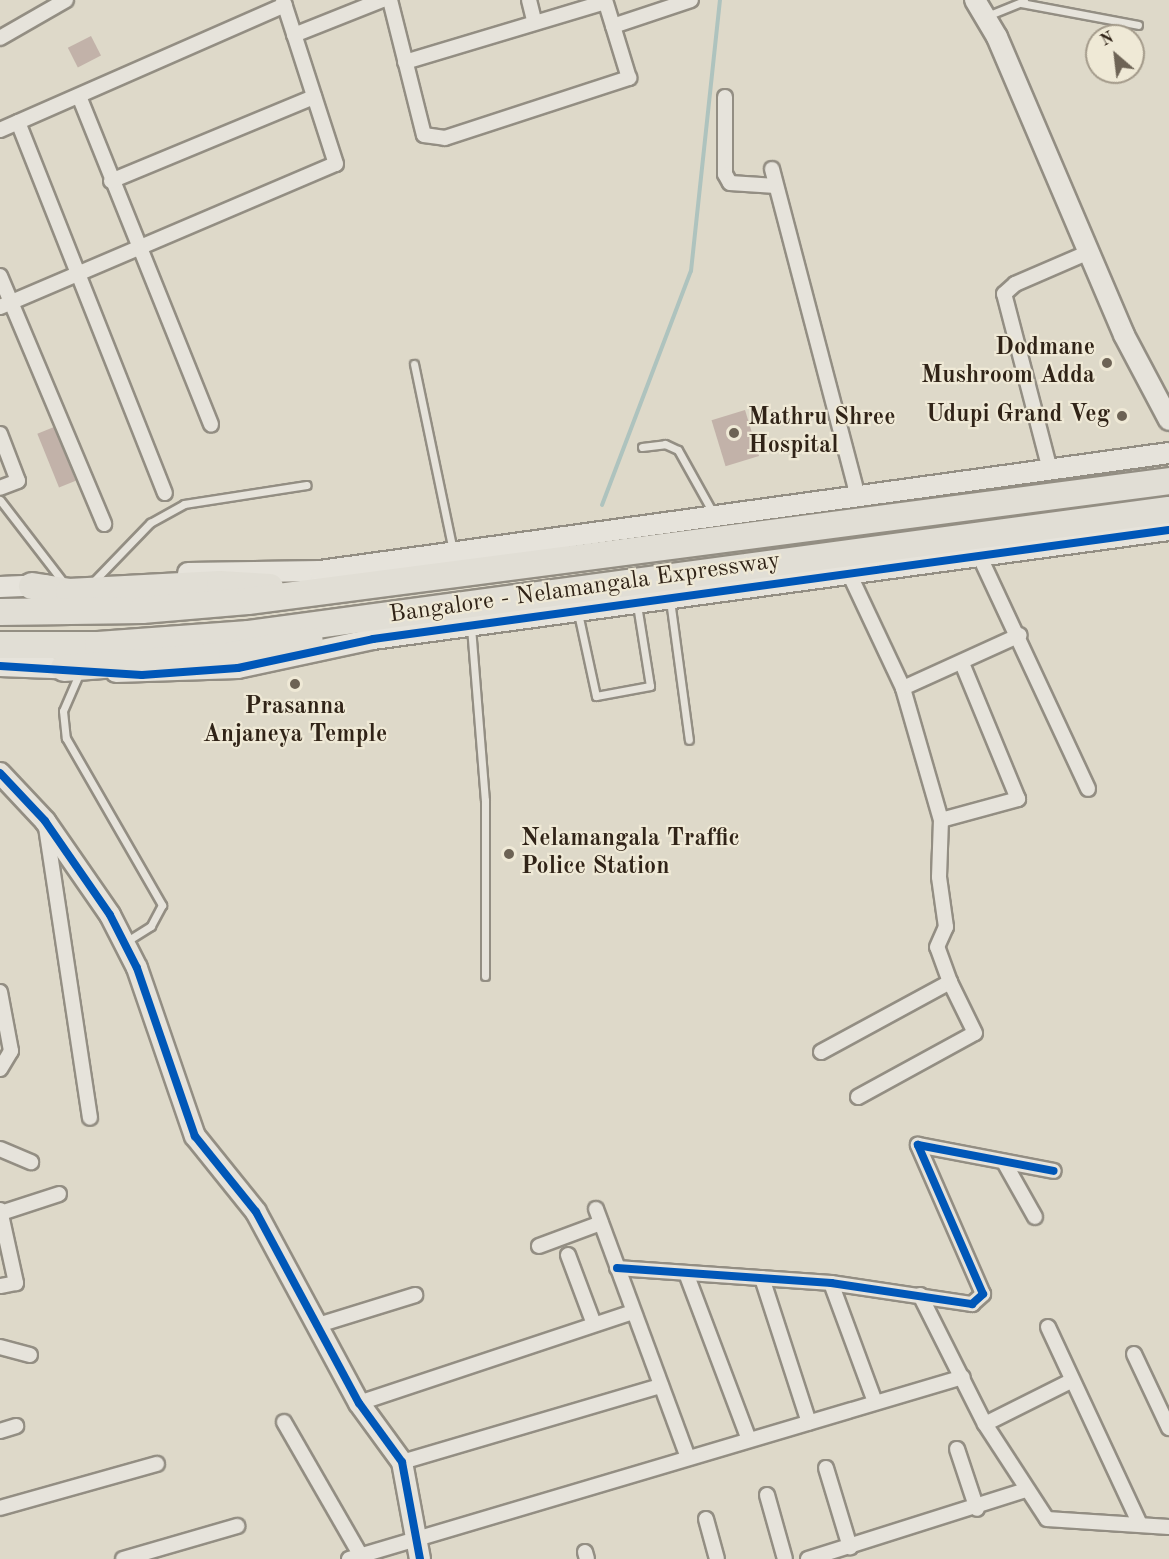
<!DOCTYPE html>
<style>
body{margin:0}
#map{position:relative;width:1169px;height:1559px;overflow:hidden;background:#ded9c9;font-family:"Old Standard TT",serif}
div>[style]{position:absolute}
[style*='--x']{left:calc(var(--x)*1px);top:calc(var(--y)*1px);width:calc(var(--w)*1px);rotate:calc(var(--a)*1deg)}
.stream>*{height:4px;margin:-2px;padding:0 2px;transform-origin:2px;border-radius:2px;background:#aec3be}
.building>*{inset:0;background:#c2b2a9;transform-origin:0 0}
.roads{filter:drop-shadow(2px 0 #938e83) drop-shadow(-2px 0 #938e83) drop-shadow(0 2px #938e83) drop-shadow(0 -2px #938e83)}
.lane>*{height:7px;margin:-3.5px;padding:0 3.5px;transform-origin:3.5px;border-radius:3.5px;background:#e6e3db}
.street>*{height:14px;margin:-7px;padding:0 7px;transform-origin:7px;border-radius:7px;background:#e6e3db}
.secondary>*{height:20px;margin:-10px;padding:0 10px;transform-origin:10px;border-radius:10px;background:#e6e3db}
.highway>*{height:26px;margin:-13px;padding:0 13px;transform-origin:13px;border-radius:13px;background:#e1ded5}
.cycleway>*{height:8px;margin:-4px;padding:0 4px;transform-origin:4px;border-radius:4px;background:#0057b8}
.dots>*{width:16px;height:16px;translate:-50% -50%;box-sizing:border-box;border:3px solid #efe9d6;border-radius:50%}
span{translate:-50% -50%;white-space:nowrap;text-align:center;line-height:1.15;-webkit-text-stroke:4.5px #efe9d6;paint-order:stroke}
.poi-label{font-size:24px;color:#302317;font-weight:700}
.right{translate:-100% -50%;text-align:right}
.left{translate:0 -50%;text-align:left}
.street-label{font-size:24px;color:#302317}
.north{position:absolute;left:1085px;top:24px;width:60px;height:60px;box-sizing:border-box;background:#efe9d6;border:2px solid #a39a8a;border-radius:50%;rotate:332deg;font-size:16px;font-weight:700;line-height:24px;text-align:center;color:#302317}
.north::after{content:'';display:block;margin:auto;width:21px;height:27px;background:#6d6355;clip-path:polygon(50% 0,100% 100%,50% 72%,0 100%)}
</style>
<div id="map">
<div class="stream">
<i style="--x:602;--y:505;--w:250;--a:-69.2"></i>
<i style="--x:691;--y:271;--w:273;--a:-83.9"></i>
</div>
<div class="building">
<i style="left:91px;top:36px;width:22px;height:26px;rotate:63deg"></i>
<i style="left:745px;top:410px;width:48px;height:35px;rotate:73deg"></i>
<i style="left:54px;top:427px;width:58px;height:18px;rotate:68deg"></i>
</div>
<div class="roads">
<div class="lane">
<i style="--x:1021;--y:3;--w:119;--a:10.6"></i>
<i style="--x:987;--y:16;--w:40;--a:-22"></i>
<i style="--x:414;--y:364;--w:190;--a:78.2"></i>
<i style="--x:642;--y:447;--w:23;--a:-7"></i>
<i style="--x:665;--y:444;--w:14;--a:25"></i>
<i style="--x:678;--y:450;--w:72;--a:60.9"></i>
<i style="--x:0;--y:500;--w:105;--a:52.4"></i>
<i style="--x:94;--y:581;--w:81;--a:-46"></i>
<i style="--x:150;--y:523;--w:39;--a:-29"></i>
<i style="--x:184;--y:504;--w:124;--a:-8.8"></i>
<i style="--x:670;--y:600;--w:141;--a:82.3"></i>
<i style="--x:578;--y:613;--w:85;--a:77.8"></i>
<i style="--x:596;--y:696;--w:55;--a:-10.5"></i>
<i style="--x:650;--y:686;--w:82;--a:-99.1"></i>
<i style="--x:471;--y:627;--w:174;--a:85.4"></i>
<i style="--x:485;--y:800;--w:176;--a:90"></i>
<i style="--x:79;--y:674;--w:40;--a:113.4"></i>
<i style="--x:63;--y:711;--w:27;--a:84"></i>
<i style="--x:66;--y:738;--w:193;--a:60.1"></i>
<i style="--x:162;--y:905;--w:24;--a:118"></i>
<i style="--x:151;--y:926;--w:31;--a:148"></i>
</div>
<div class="street">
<i style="--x:390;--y:0;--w:139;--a:75.9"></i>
<i style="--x:424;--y:135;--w:21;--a:8"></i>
<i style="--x:445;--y:138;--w:194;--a:-18.1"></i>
<i style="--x:629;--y:78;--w:82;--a:-107.1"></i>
<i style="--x:529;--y:0;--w:21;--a:76"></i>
<i style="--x:613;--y:26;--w:82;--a:-18.4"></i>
<i style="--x:294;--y:35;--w:95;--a:-21.7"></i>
<i style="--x:0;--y:38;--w:76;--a:-29.9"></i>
<i style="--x:405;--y:62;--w:209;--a:-16.7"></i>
<i style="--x:79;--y:96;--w:354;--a:68.1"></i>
<i style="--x:725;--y:97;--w:77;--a:90"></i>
<i style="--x:725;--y:174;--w:10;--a:61"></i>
<i style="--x:730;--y:183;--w:46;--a:3.7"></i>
<i style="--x:18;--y:122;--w:399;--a:68.4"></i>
<i style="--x:0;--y:130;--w:311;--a:-23.7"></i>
<i style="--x:772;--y:169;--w:338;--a:75.3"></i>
<i style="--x:111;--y:181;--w:220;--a:-22.5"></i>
<i style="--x:0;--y:276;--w:269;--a:67.2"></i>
<i style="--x:0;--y:307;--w:365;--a:-23.1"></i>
<i style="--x:336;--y:164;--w:172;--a:-107.9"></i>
<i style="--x:0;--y:434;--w:50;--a:69"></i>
<i style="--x:18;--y:481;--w:19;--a:159"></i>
<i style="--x:1050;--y:470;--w:182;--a:-104.6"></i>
<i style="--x:1004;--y:294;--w:15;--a:-42"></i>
<i style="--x:1015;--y:284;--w:81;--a:-23.4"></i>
<i style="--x:979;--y:555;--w:258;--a:65"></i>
<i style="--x:903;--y:688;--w:128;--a:-24.4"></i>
<i style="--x:941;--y:820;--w:80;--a:-15.3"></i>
<i style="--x:1018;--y:799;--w:147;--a:-112.4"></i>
<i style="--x:46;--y:827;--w:294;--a:81.4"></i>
<i style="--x:0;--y:992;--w:60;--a:79.4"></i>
<i style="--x:11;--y:1051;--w:21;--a:121"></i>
<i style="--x:821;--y:1052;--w:147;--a:-28.5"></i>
<i style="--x:950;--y:982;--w:37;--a:-110"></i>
<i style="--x:937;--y:947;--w:22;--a:-66"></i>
<i style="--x:946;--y:927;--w:50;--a:-98"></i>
<i style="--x:939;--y:877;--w:57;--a:-88"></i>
<i style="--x:941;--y:820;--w:137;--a:-106.1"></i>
<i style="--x:903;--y:688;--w:127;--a:-115.2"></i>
<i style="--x:858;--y:1097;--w:133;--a:-28.7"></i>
<i style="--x:975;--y:1033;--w:57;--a:-116.1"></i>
<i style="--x:0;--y:1149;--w:34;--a:23"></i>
<i style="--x:1004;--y:1162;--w:63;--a:60.6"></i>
<i style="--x:596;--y:1209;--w:265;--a:69.7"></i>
<i style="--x:0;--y:1210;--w:75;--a:77.6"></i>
<i style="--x:16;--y:1283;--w:16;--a:169"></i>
<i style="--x:1;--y:1213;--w:61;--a:-18.1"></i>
<i style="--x:539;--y:1246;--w:66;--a:-20.4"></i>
<i style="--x:568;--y:1255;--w:74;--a:69.4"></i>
<i style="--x:617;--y:1268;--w:215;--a:4"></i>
<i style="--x:831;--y:1283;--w:143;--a:8.5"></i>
<i style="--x:972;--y:1304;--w:15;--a:-42"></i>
<i style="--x:983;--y:1294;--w:163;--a:-113.6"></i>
<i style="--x:918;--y:1145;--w:138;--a:10.8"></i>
<i style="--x:686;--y:1273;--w:178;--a:69.3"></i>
<i style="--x:762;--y:1278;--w:152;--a:72"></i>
<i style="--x:831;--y:1283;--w:127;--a:69.7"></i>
<i style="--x:920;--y:1295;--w:144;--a:63.3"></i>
<i style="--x:985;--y:1424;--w:113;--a:56.9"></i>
<i style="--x:1047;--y:1519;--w:122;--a:3.8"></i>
<i style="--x:315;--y:1326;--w:105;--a:-17.2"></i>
<i style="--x:1048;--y:1327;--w:217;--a:65"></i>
<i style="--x:0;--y:1347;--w:31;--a:15"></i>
<i style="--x:1134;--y:1354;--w:82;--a:64.7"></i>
<i style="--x:359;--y:1403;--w:289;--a:-18.4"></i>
<i style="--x:284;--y:1422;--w:155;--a:60.1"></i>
<i style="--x:985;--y:1424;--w:96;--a:-26.6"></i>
<i style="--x:0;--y:1431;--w:17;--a:-17"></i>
<i style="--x:957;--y:1449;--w:63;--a:71.6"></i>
<i style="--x:402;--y:1462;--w:270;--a:-16.4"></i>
<i style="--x:826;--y:1468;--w:83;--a:73.1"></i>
<i style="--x:767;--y:1495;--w:66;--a:74.3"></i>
<i style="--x:0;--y:1508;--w:163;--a:-15.7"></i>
<i style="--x:706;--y:1519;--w:41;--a:74.6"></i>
<i style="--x:585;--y:1552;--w:7;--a:74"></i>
<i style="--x:123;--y:1559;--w:119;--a:-16.1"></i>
<i style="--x:349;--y:1559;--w:640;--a:-16.51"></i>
<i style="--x:808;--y:1559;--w:228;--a:-17.6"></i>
</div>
<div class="secondary">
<i style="--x:975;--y:0;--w:43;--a:59.3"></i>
<i style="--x:997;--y:37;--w:324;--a:66.9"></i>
<i style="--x:1124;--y:335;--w:96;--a:62.1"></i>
<i style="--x:188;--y:573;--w:132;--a:-0.9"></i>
<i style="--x:320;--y:571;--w:857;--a:-7.91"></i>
<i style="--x:0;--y:587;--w:45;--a:-2.5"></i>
<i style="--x:0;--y:666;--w:78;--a:2.2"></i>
<i style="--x:116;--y:672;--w:122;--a:-1.9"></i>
<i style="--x:238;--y:668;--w:138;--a:-12.1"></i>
<i style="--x:373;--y:639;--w:803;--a:-7.8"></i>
<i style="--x:0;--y:773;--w:66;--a:46.8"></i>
<i style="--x:45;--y:821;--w:114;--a:55.3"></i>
<i style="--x:110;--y:915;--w:59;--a:63"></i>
<i style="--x:137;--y:968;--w:178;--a:71"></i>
<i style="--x:195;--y:1136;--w:97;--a:51.2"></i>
<i style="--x:256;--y:1212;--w:217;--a:61.7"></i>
<i style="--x:359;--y:1403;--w:73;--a:53.9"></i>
<i style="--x:402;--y:1462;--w:99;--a:79.5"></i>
</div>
<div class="highway">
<i style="--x:32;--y:586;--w:37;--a:9"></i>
<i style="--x:69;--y:592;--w:151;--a:-3"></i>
<i style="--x:220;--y:584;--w:50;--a:3.4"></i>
<i style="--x:0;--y:612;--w:142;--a:-0.8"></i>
<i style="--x:142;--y:610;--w:106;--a:-4.9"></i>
<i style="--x:248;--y:601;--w:929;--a:-7.42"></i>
<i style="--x:0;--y:645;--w:98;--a:0"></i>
<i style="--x:98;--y:645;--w:151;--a:-4.2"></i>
<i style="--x:249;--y:634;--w:928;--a:-7.68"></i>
<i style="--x:64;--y:668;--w:169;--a:-4.4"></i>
<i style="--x:232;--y:655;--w:79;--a:-10.9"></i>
</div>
</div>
<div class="cycleway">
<i style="--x:0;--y:666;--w:142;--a:3.6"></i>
<i style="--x:142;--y:675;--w:96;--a:-4.2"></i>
<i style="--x:238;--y:668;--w:138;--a:-12.1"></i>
<i style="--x:373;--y:639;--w:803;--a:-7.8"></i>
<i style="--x:0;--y:773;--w:66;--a:46.8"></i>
<i style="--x:45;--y:821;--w:114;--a:55.3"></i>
<i style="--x:110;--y:915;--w:59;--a:63"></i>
<i style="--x:137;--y:968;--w:178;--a:71"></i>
<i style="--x:195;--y:1136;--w:97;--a:51.2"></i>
<i style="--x:256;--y:1212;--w:217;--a:61.7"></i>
<i style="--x:359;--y:1403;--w:73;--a:53.9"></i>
<i style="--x:402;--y:1462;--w:99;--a:79.5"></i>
<i style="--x:617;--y:1268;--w:215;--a:4"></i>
<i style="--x:831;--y:1283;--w:143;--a:8.5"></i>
<i style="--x:972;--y:1304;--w:15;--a:-42"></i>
<i style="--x:983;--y:1294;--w:163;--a:-113.6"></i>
<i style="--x:918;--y:1145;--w:138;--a:10.8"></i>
</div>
<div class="dots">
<i style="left:1107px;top:363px;background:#6d6355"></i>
<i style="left:1122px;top:416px;background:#6d6355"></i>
<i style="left:734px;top:433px;background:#6d6355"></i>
<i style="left:295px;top:684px;background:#6d6355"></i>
<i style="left:509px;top:854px;background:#6d6355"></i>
</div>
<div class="poi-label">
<span class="right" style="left:1095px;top:363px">Dodmane<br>Mushroom Adda</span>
<span class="right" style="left:1110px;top:416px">Udupi Grand Veg</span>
<span class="left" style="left:748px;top:433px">Mathru Shree<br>Hospital</span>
<span style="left:295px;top:722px">Prasanna<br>Anjaneya Temple</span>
<span class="left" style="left:521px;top:854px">Nelamangala Traffic<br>Police Station</span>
</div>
<div class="street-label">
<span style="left:585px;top:589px;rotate:-8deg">Bangalore - Nelamangala Expressway</span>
</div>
<div class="north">N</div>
</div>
